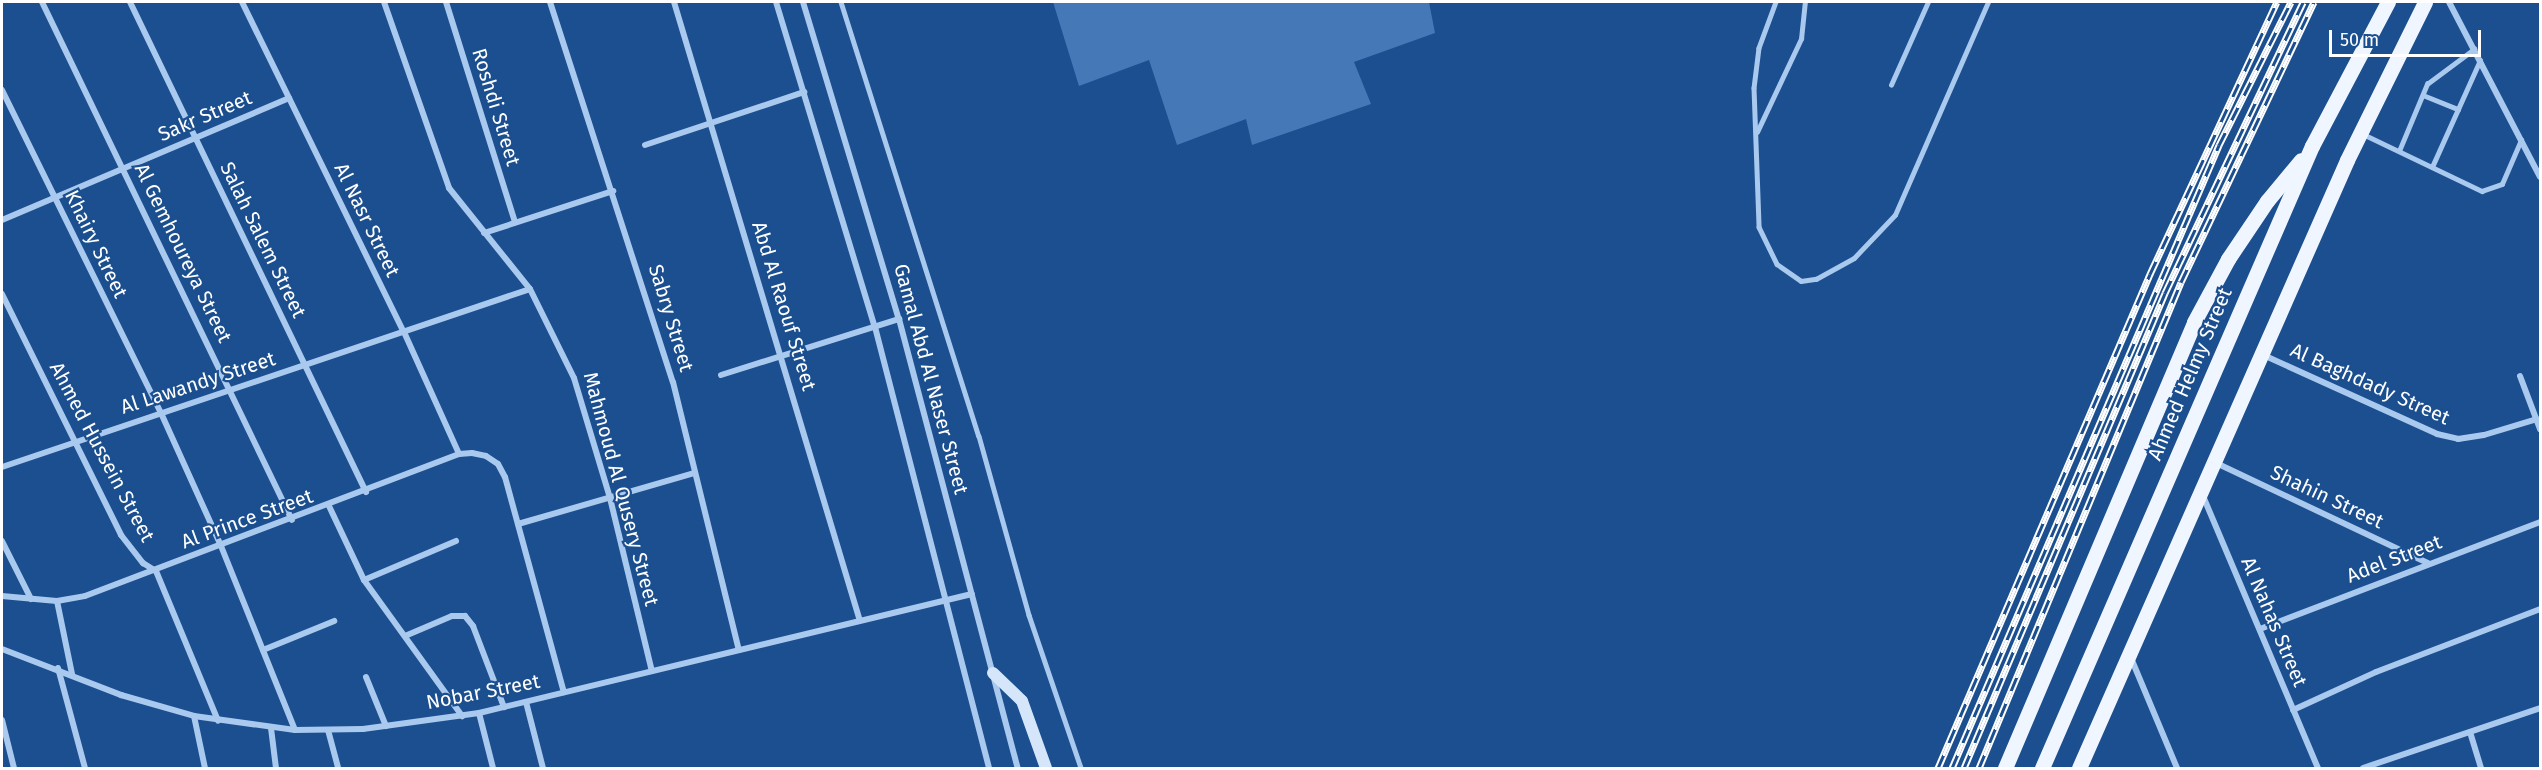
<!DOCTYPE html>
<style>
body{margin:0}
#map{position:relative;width:2542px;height:770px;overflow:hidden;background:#1b4f8f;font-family:"Fira Sans",sans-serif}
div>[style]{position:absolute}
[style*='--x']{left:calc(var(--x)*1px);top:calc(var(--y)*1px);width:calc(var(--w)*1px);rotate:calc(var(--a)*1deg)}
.building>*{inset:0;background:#4478b7}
.service>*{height:4.5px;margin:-2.25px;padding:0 2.25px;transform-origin:2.25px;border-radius:2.25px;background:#a9c9ee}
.minor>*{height:6px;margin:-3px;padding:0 3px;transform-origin:3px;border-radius:3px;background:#a9c9ee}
.secondary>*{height:12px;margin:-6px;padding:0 6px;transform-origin:6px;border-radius:6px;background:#d6e6fa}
.primary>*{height:15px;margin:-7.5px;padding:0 7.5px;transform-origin:7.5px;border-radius:7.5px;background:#f0f6ff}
.rail>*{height:7px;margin-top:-3.5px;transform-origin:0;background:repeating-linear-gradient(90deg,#1b4f8f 0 14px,#fff 0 28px);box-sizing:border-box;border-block:2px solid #fff}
span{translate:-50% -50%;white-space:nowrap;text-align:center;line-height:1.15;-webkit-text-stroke:4.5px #1b4f8f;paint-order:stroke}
.street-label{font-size:20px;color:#fff}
.frame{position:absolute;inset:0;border:3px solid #fff;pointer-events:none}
.scale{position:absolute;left:2329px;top:30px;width:152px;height:27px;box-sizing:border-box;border:3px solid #fff;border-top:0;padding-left:8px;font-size:18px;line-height:21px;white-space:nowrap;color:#fff;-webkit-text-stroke:4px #1b4f8f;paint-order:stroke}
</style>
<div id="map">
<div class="building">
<i style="clip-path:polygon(1053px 2px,1429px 2px,1435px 33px,1354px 62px,1371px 104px,1252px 145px,1246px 119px,1177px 145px,1149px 60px,1079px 86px)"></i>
</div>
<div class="service">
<i style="--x:841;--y:2;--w:455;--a:72.4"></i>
<i style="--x:979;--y:436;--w:186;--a:74.4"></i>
<i style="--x:1029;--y:615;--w:162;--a:71.2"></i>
<i style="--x:1776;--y:2;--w:49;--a:110.3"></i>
<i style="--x:1759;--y:48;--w:40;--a:97.1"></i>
<i style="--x:1754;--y:88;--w:139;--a:87.9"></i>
<i style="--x:1759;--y:227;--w:41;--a:64.1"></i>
<i style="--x:1777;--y:264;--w:29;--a:35"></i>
<i style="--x:1801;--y:281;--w:15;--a:-8"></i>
<i style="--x:1816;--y:279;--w:43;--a:-28.9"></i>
<i style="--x:1854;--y:258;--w:59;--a:-46.4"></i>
<i style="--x:1895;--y:215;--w:232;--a:-66.4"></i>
<i style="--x:1891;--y:85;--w:91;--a:-66"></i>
<i style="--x:2423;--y:95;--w:38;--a:22"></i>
<i style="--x:1757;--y:132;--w:103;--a:-64.7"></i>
<i style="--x:1801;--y:39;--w:37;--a:-84"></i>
<i style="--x:2363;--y:134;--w:132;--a:25.6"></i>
<i style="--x:2482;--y:191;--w:21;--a:-19"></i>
<i style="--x:2502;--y:184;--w:48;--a:-66.6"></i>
<i style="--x:2399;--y:151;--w:73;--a:-67.3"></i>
<i style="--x:2427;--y:84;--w:59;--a:-36.7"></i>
<i style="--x:2432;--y:167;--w:117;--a:-65.8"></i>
</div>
<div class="minor">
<i style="--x:42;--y:2;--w:575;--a:64.24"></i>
<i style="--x:130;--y:2;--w:544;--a:64.28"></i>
<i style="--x:242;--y:2;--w:368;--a:63.9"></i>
<i style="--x:404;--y:332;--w:134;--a:65.7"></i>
<i style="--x:384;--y:2;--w:197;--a:70.7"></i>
<i style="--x:449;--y:188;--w:129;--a:51.3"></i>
<i style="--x:530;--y:289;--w:99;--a:63.7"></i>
<i style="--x:574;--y:378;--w:125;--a:73.3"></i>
<i style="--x:610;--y:498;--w:178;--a:76.4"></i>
<i style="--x:446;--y:2;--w:231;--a:72.6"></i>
<i style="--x:550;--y:2;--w:399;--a:72.1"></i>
<i style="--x:673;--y:382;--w:276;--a:76.2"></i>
<i style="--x:674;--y:2;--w:646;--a:73.28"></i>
<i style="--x:776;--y:2;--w:340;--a:73.1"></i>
<i style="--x:875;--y:327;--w:455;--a:75.5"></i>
<i style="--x:803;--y:2;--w:331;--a:73.2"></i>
<i style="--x:899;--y:319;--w:465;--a:75.2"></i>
<i style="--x:2449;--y:2;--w:197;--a:62.5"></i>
<i style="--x:2;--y:90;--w:360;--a:63.8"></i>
<i style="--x:161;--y:413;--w:146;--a:65.7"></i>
<i style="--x:221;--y:546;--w:198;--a:68.1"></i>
<i style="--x:645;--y:145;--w:168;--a:-18.4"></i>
<i style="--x:2;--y:220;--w:312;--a:-23"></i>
<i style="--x:484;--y:233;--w:136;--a:-18"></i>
<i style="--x:2;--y:294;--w:269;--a:63.7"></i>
<i style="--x:121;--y:535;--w:36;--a:52"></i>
<i style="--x:143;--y:563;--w:15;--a:32"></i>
<i style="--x:156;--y:571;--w:162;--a:67.5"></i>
<i style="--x:2261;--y:354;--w:193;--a:24.4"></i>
<i style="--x:2437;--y:434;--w:22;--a:13"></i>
<i style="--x:2458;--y:439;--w:26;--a:-9"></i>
<i style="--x:2484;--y:435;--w:55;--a:-16.8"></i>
<i style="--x:721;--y:375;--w:187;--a:-17.5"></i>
<i style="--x:2520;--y:376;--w:57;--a:69.3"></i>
<i style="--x:2214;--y:462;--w:237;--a:25.3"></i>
<i style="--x:2;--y:467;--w:557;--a:-18.63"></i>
<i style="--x:2203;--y:496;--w:295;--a:67.1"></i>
<i style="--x:329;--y:506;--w:82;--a:64.7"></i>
<i style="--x:364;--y:580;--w:168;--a:54.2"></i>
<i style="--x:518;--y:524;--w:184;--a:-16.1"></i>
<i style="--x:2;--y:541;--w:65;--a:63.4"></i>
<i style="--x:364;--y:580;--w:100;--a:-23"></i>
<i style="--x:2;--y:596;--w:55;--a:5.2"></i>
<i style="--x:57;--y:601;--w:28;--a:-10"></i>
<i style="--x:85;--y:596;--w:400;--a:-20.8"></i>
<i style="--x:459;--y:454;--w:13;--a:-4"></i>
<i style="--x:472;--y:453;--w:14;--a:12"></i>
<i style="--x:486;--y:456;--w:14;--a:34"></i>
<i style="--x:498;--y:464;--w:15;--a:62"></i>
<i style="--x:505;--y:477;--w:223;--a:74.7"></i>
<i style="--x:57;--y:601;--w:75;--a:78.4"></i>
<i style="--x:2260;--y:629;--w:300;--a:-20.9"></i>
<i style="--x:405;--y:636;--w:51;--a:-23.1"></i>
<i style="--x:452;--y:616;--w:13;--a:0"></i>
<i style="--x:465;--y:616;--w:13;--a:51"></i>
<i style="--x:473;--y:626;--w:87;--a:69.1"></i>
<i style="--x:2;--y:649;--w:128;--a:21.1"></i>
<i style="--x:121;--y:695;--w:76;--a:16"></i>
<i style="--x:194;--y:716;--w:102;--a:7.9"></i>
<i style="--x:295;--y:730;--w:68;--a:-0.8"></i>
<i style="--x:363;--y:729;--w:117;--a:-7.9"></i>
<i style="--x:479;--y:713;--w:507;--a:-13.57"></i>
<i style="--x:263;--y:650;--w:77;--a:-22.2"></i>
<i style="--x:2131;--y:658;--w:119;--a:67.3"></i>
<i style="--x:58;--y:668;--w:104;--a:74.9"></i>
<i style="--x:366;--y:677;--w:53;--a:67.8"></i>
<i style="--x:526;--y:702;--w:68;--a:75.6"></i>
<i style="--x:2293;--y:710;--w:91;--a:-24.6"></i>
<i style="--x:2376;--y:672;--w:176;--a:-21"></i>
<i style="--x:479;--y:713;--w:57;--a:75.7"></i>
<i style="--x:194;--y:716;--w:53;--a:78.1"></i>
<i style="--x:2;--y:720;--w:49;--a:76"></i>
<i style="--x:271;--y:728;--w:40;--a:82.9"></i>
<i style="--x:328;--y:730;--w:39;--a:75"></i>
<i style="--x:2470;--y:732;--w:38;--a:73"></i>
<i style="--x:2363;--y:768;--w:187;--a:-18.7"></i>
</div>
<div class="secondary">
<i style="--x:993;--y:673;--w:40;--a:44"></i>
<i style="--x:1022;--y:701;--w:71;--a:70.3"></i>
</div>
<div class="primary">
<i style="--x:2005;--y:768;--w:484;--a:-67"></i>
<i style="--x:2194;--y:322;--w:72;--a:-61.6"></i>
<i style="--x:2228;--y:259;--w:70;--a:-56.1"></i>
<i style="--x:2267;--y:201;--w:53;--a:-50.3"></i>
<i style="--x:2042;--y:768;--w:678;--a:-66.54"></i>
<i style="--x:2312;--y:146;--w:163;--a:-62.2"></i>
<i style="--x:2079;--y:768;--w:664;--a:-66.21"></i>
<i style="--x:2347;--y:160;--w:176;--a:-63.7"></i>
</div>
<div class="rail">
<i style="--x:1938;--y:768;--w:538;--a:-66.77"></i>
<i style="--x:2150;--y:274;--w:300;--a:-65"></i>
<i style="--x:1952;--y:768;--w:678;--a:-66.8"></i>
<i style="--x:2219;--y:145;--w:160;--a:-63.3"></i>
<i style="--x:1964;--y:768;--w:516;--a:-67.06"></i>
<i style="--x:2165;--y:293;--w:322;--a:-64.6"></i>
<i style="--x:1979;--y:768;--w:526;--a:-67.43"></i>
<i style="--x:2181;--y:282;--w:310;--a:-64.6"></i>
</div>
<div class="street-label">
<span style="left:496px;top:107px;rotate:73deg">Roshdi Street</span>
<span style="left:205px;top:116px;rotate:-23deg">Sakr Street</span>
<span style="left:367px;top:220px;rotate:64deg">Al Nasr Street</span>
<span style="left:263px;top:240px;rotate:64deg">Salah Salem Street</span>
<span style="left:96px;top:244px;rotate:64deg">Khairy Street</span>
<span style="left:183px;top:253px;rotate:64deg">Al Gemhoureya Street</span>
<span style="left:784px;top:306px;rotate:73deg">Abd Al Raouf Street</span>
<span style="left:671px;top:318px;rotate:73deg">Sabry Street</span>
<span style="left:2190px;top:374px;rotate:-67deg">Ahmed Helmy Street</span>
<span style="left:931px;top:379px;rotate:75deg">Gamal Abd Al Naser Street</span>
<span style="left:198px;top:383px;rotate:-18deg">Al Lawandy Street</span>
<span style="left:2370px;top:384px;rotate:24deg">Al Baghdady Street</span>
<span style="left:102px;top:452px;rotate:62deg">Ahmed Hussein Street</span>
<span style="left:621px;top:489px;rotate:75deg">Mahmoud Al Qusery Street</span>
<span style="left:2327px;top:497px;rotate:25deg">Shahin Street</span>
<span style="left:247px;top:519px;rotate:-20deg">Al Prince Street</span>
<span style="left:2394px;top:559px;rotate:-21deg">Adel Street</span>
<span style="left:2274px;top:622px;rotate:67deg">Al Nahas Street</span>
<span style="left:483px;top:692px;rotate:-11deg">Nobar Street</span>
</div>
<div class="frame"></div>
<div class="scale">50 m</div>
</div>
